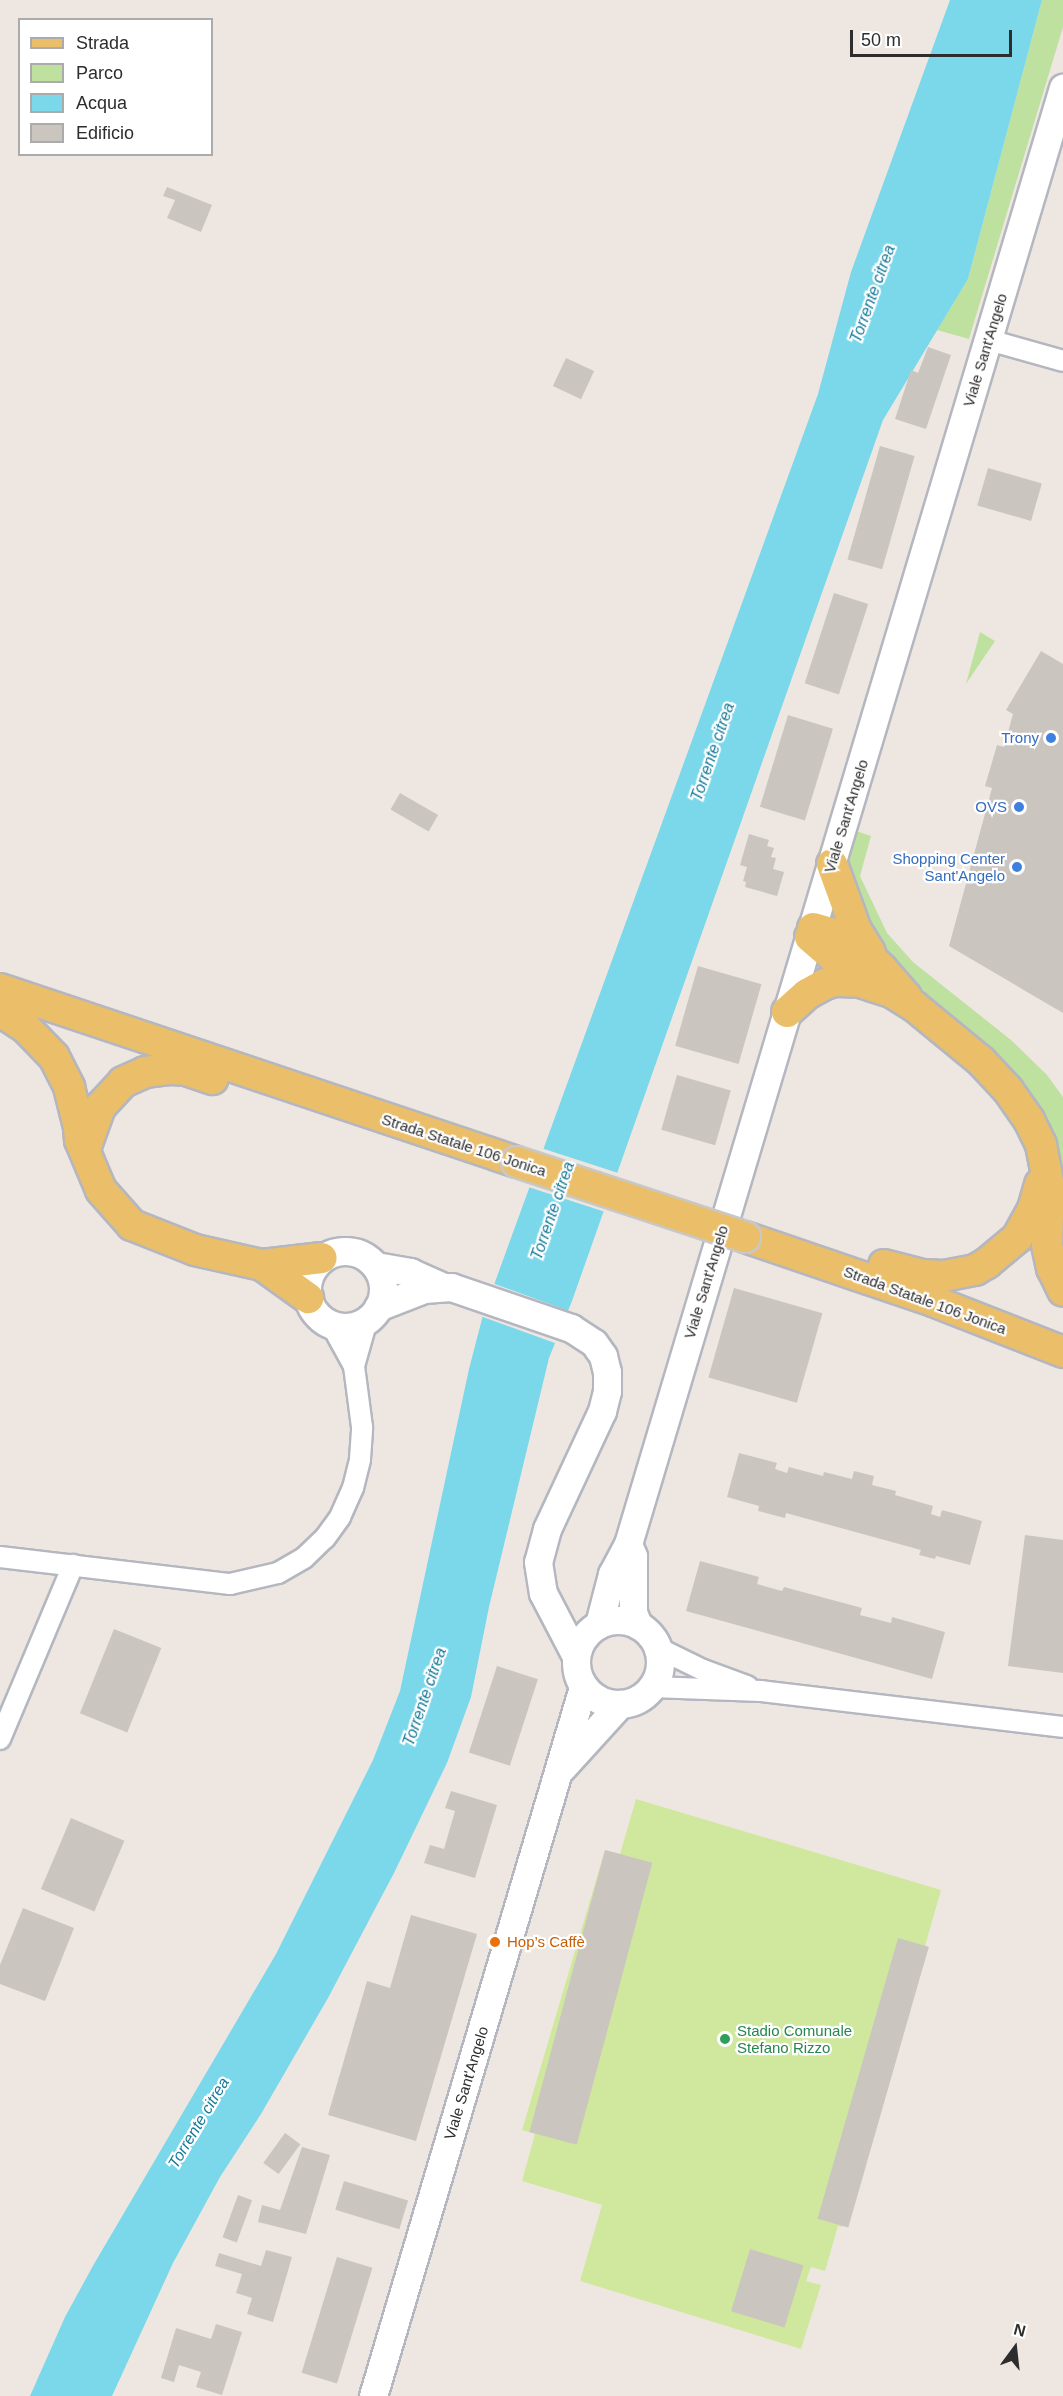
<!DOCTYPE html>
<meta charset="utf-8">
<style>
body{margin:0}
#map{position:relative;width:1063px;height:2396px;overflow:hidden;background:#eee7e1;font-family:Helvetica,sans-serif}
div>[style]{position:absolute}
[style*='--x']{left:calc(var(--x)*1px);top:calc(var(--y)*1px);width:calc(var(--w)*1px);rotate:calc(var(--a)*1deg)}
.green>*{inset:0;background:#bee1a0}
.pitch>*{inset:0;background:#d0e89d}
.water>*{inset:0;background:#7ad8ea}
.pier>*{inset:0;background:#eee7e1;transform-origin:0 0}
.building>*{inset:0;background:#cac5bf;transform-origin:0 0}
.roads{filter:drop-shadow(2px 0 #b4b7c0) drop-shadow(-2px 0 #b4b7c0) drop-shadow(0 2px #b4b7c0) drop-shadow(0 -2px #b4b7c0)}
.street>*{height:20px;margin:-10px;padding:0 10px;transform-origin:10px;border-radius:10px;background:#fff}
.secondary>*{height:27px;margin:-13.5px;padding:0 13.5px;transform-origin:13.5px;border-radius:13.5px;background:#fff}
.secondary>.ring{margin:-13.5px;padding:0;box-sizing:content-box;background:none;border:27px solid #fff;border-radius:50%}
.primary>*{height:30px;margin:-15px;padding:0 15px;transform-origin:15px;border-radius:15px;background:#ebbe69}
.bridges{filter:drop-shadow(2px 0 #c8c8c8) drop-shadow(-2px 0 #c8c8c8) drop-shadow(0 2px #c8c8c8) drop-shadow(0 -2px #c8c8c8)}
.primary-bridge>*{height:30px;margin:-15px;padding:0 15px;transform-origin:15px;border-radius:15px;background:#ebbe69}
.dots>*{width:16px;height:16px;translate:-50% -50%;box-sizing:border-box;border:3px solid #fff;border-radius:50%}
span{translate:-50% -50%;white-space:nowrap;text-align:center;line-height:1.15;-webkit-text-stroke:4.5px #fff;paint-order:stroke}
.street-label{font-size:15px;color:#2d2d2d}
.shop-label{font-size:15px;color:#366cbe}
.right{translate:-100% -50%;text-align:right}
.food-label{font-size:15px;color:#c56008}
.left{translate:0 -50%;text-align:left}
.leisure-label{font-size:15px;color:#27864d}
.water-label{font-size:16px;color:#147b9a;font-style:italic}
.legend{position:absolute;left:18px;top:18px;width:195px;height:138px;box-sizing:border-box;background:#fff;border:2px solid #ababab;margin:0;padding:8px 10px;list-style:none;font-size:18px;color:#2d2d2d}
.legend li{display:flex;align-items:center;gap:12px;height:30px}
.legend b{width:30px;border:2px solid #ababab}
.north{position:absolute;left:985px;top:2318px;width:60px;height:60px;-webkit-text-stroke:4px #fff;paint-order:stroke;rotate:15deg;font-size:16px;font-weight:700;line-height:24px;text-align:center;color:#2d2d2d}
.north::after{content:'';display:block;margin:auto;width:21px;height:27px;background:#2d2d2d;clip-path:polygon(50% 0,100% 100%,50% 72%,0 100%)}
.scale{position:absolute;left:850px;top:30px;width:162px;height:27px;box-sizing:border-box;border:3px solid #2d2d2d;border-top:0;padding-left:8px;font-size:18px;line-height:21px;white-space:nowrap;color:#2d2d2d;-webkit-text-stroke:4px #fff;paint-order:stroke}
</style>
<div id="map">
<div class="green">
<i style="clip-path:polygon(1042px 0,1063px 0,1063px 27px,969px 339px,937px 330px,968px 279px)"></i>
<i style="clip-path:polygon(980px 632px,995px 641px,966px 684px)"></i>
<i style="clip-path:polygon(856px 831px,871px 836px,860px 876px,887px 933px,913px 962px,1011px 1040px,1047px 1075px,1063px 1097px,1063px 1275px,1040px 1111px,1020px 1083px,887px 964px,845px 872px)"></i>
</div>
<div class="pitch">
<i style="clip-path:polygon(636px 1799px,941px 1890px,925px 1946px,929px 1947px,842px 2227px,838px 2226px,825px 2271px,811px 2267px,806px 2281px,821px 2285px,801px 2349px,580px 2281px,602px 2205px,522px 2181px,535px 2134px,522px 2130px,605px 1850px,620px 1854px)"></i>
</div>
<div class="water">
<i style="clip-path:polygon(950px 0,1042px 0,968px 279px,883px 420px,572px 1301px,549px 1358px,489px 1607px,471px 1697px,447px 1763px,394px 1873px,328px 1998px,261px 2114px,220px 2177px,173px 2263px,112px 2396px,30px 2396px,65px 2317px,94px 2264px,276px 1954px,373px 1760px,400px 1691px,469px 1369px,483px 1315px,818px 394px,851px 272px)"></i>
</div>
<div class="pier">
<i style="left:541px;top:1148px;width:82px;height:41px;rotate:18deg"></i>
<i style="left:492px;top:1283px;width:84px;height:35px;rotate:20deg"></i>
</div>
<div class="building">
<i style="clip-path:polygon(167px 187px,212px 205px,201px 232px,167px 218px,175px 200px,163px 196px)"></i>
<i style="clip-path:polygon(928px 347px,951px 355px,926px 429px,895px 419px,911px 370px,918px 373px)"></i>
<i style="left:566px;top:358px;width:31px;height:31px;rotate:25deg"></i>
<i style="left:880px;top:446px;width:36px;height:118px;rotate:16deg"></i>
<i style="left:988px;top:468px;width:56px;height:39px;rotate:16deg"></i>
<i style="left:834px;top:593px;width:36px;height:95px;rotate:18deg"></i>
<i style="clip-path:polygon(1041px 651px,1063px 664px,1063px 1013px,949px 946px,992px 788px,985px 786px,997px 745px,1004px 747px,1013px 714px,1006px 710px)"></i>
<i style="left:788px;top:715px;width:47px;height:96px;rotate:17deg"></i>
<i style="left:400px;top:793px;width:44px;height:19px;rotate:30deg"></i>
<i style="clip-path:polygon(749px 834px,769px 840px,767px 846px,774px 848px,771px 857px,776px 858px,773px 869px,784px 872px,777px 896px,745px 887px,746px 882px,743px 881px,747px 867px,740px 865px)"></i>
<i style="left:698px;top:966px;width:66px;height:83px;rotate:16deg"></i>
<i style="left:677px;top:1075px;width:56px;height:57px;rotate:16deg"></i>
<i style="left:734px;top:1288px;width:92px;height:93px;rotate:16deg"></i>
<i style="clip-path:polygon(739px 1453px,777px 1463px,775px 1469px,787px 1473px,789px 1467px,823px 1476px,824px 1472px,852px 1479px,854px 1471px,874px 1476px,872px 1485px,896px 1491px,895px 1495px,933px 1506px,931px 1514px,940px 1517px,942px 1510px,982px 1521px,970px 1565px,936px 1556px,935px 1559px,919px 1555px,921px 1550px,786px 1513px,785px 1518px,758px 1511px,759px 1506px,727px 1497px)"></i>
<i style="clip-path:polygon(1025px 1535px,1063px 1540px,1063px 1673px,1008px 1666px)"></i>
<i style="clip-path:polygon(700px 1561px,759px 1577px,757px 1584px,782px 1591px,784px 1587px,862px 1608px,860px 1615px,891px 1623px,892px 1617px,945px 1632px,932px 1679px,686px 1611px)"></i>
<i style="left:114px;top:1629px;width:51px;height:91px;rotate:22deg"></i>
<i style="left:497px;top:1666px;width:43px;height:91px;rotate:18deg"></i>
<i style="clip-path:polygon(451px 1791px,497px 1805px,475px 1878px,424px 1863px,430px 1845px,444px 1849px,455px 1811px,445px 1808px)"></i>
<i style="left:71px;top:1818px;width:58px;height:77px;rotate:23deg"></i>
<i style="left:605px;top:1850px;width:49px;height:292px;rotate:15deg"></i>
<i style="clip-path:polygon(23px 1908px,74px 1928px,45px 2001px,0 1984px,0 1965px)"></i>
<i style="clip-path:polygon(411px 1915px,477px 1934px,416px 2141px,328px 2115px,367px 1981px,390px 1988px)"></i>
<i style="left:898px;top:1938px;width:32px;height:292px;rotate:16deg"></i>
<i style="left:285px;top:2133px;width:19px;height:37px;rotate:36deg"></i>
<i style="clip-path:polygon(302px 2147px,330px 2155px,306px 2234px,258px 2222px,262px 2205px,280px 2210px)"></i>
<i style="left:344px;top:2181px;width:67px;height:30px;rotate:17deg"></i>
<i style="left:238px;top:2195px;width:15px;height:45px;rotate:20deg"></i>
<i style="left:750px;top:2249px;width:56px;height:65px;rotate:17deg"></i>
<i style="clip-path:polygon(266px 2250px,292px 2257px,273px 2322px,247px 2314px,252px 2298px,236px 2293px,242px 2274px,215px 2266px,219px 2253px,261px 2266px)"></i>
<i style="left:337px;top:2257px;width:37px;height:121px;rotate:17deg"></i>
<i style="clip-path:polygon(216px 2324px,242px 2332px,222px 2395px,196px 2387px,201px 2372px,179px 2365px,174px 2382px,161px 2378px,176px 2328px,211px 2339px)"></i>
</div>
<div class="roads">
<div class="street">
<i style="--x:989;--y:340;--w:77;--a:15.8"></i>
<i style="--x:354;--y:1366;--w:48;--a:-74.2"></i>
<i style="--x:0;--y:1557;--w:232;--a:6.7"></i>
<i style="--x:230;--y:1584;--w:49;--a:-12.9"></i>
<i style="--x:278;--y:1573;--w:30;--a:-30"></i>
<i style="--x:304;--y:1558;--w:29;--a:-44"></i>
<i style="--x:325;--y:1538;--w:26;--a:-54"></i>
<i style="--x:340;--y:1517;--w:32;--a:-66"></i>
<i style="--x:353;--y:1488;--w:30;--a:-76"></i>
<i style="--x:360;--y:1459;--w:32;--a:-86"></i>
<i style="--x:362;--y:1427;--w:62;--a:-97.5"></i>
<i style="--x:354;--y:1366;--w:48;--a:-118.7"></i>
<i style="--x:658;--y:1648;--w:50;--a:26.1"></i>
<i style="--x:703;--y:1670;--w:47;--a:20"></i>
<i style="--x:652;--y:1687;--w:109;--a:2.1"></i>
<i style="--x:761;--y:1691;--w:304;--a:6.8"></i>
<i style="--x:0;--y:1739;--w:189;--a:-67.2"></i>
</div>
<div class="secondary">
<i class="ring" style="left:307px;top:1251px;width:49px;height:49px"></i>
<i style="--x:376;--y:1266;--w:35;--a:10"></i>
<i style="--x:410;--y:1272;--w:35;--a:24"></i>
<i style="--x:378;--y:1307;--w:49;--a:-21.4"></i>
<i style="--x:424;--y:1289;--w:27;--a:-4"></i>
<i style="--x:451;--y:1287;--w:127;--a:18.9"></i>
<i style="--x:571;--y:1328;--w:27;--a:33"></i>
<i style="--x:594;--y:1343;--w:16;--a:55"></i>
<i style="--x:603;--y:1356;--w:16;--a:76"></i>
<i style="--x:607;--y:1372;--w:19;--a:90"></i>
<i style="--x:607;--y:1391;--w:21;--a:104"></i>
<i style="--x:602;--y:1411;--w:130;--a:115"></i>
<i style="--x:547;--y:1529;--w:34;--a:105"></i>
<i style="--x:538;--y:1562;--w:31;--a:81"></i>
<i style="--x:543;--y:1593;--w:71;--a:62.4"></i>
<i style="--x:628;--y:1544;--w:13;--a:67"></i>
<i style="--x:633;--y:1556;--w:56;--a:90"></i>
<i style="--x:633;--y:1612;--w:14;--a:69"></i>
<i class="ring" style="left:576px;top:1620px;width:57px;height:57px"></i>
<i style="--x:599;--y:1624;--w:52;--a:-75.4"></i>
<i style="--x:612;--y:1574;--w:34;--a:-62"></i>
<i style="--x:628;--y:1544;--w:1520;--a:-73.37"></i>
<i style="--x:561;--y:1769;--w:88;--a:-47.8"></i>
<i style="--x:373;--y:2396;--w:739;--a:-73.5"></i>
</div>
<div class="primary">
<i style="--x:832;--y:864;--w:70;--a:70"></i>
<i style="--x:856;--y:930;--w:26;--a:58"></i>
<i style="--x:813;--y:928;--w:37;--a:16"></i>
<i style="--x:849;--y:938;--w:45;--a:43.2"></i>
<i style="--x:882;--y:969;--w:37;--a:49"></i>
<i style="--x:810;--y:937;--w:60;--a:40.9"></i>
<i style="--x:855;--y:976;--w:15;--a:23"></i>
<i style="--x:0;--y:989;--w:545;--a:18.5"></i>
<i style="--x:0;--y:1011;--w:31;--a:33"></i>
<i style="--x:26;--y:1028;--w:40;--a:46"></i>
<i style="--x:54;--y:1057;--w:34;--a:63"></i>
<i style="--x:69;--y:1087;--w:41;--a:76"></i>
<i style="--x:79;--y:1127;--w:13;--a:86"></i>
<i style="--x:80;--y:1140;--w:54;--a:67.2"></i>
<i style="--x:101;--y:1190;--w:47;--a:48.5"></i>
<i style="--x:132;--y:1225;--w:68;--a:21.6"></i>
<i style="--x:195;--y:1250;--w:69;--a:12.6"></i>
<i style="--x:262;--y:1265;--w:60;--a:-6.7"></i>
<i style="--x:787;--y:1012;--w:27;--a:-42"></i>
<i style="--x:807;--y:994;--w:21;--a:-29"></i>
<i style="--x:825;--y:984;--w:10;--a:-17"></i>
<i style="--x:835;--y:981;--w:25;--a:2"></i>
<i style="--x:860;--y:982;--w:35;--a:18"></i>
<i style="--x:893;--y:993;--w:25;--a:32"></i>
<i style="--x:914;--y:1006;--w:87;--a:39.4"></i>
<i style="--x:981;--y:1061;--w:40;--a:47"></i>
<i style="--x:1008;--y:1090;--w:37;--a:55"></i>
<i style="--x:1029;--y:1120;--w:28;--a:64"></i>
<i style="--x:1041;--y:1145;--w:42;--a:79"></i>
<i style="--x:1049;--y:1186;--w:59;--a:91.9"></i>
<i style="--x:1047;--y:1245;--w:24;--a:78"></i>
<i style="--x:1052;--y:1268;--w:25;--a:64"></i>
<i style="--x:85;--y:1149;--w:45;--a:-70.3"></i>
<i style="--x:100;--y:1107;--w:34;--a:-47"></i>
<i style="--x:123;--y:1082;--w:24;--a:-24"></i>
<i style="--x:145;--y:1072;--w:24;--a:-7"></i>
<i style="--x:169;--y:1069;--w:17;--a:3"></i>
<i style="--x:186;--y:1070;--w:28;--a:19"></i>
<i style="--x:745;--y:1237;--w:199;--a:18.8"></i>
<i style="--x:933;--y:1301;--w:140;--a:21.4"></i>
<i style="--x:262;--y:1265;--w:57;--a:35.7"></i>
<i style="--x:884;--y:1265;--w:40;--a:14.4"></i>
<i style="--x:923;--y:1275;--w:21;--a:3"></i>
<i style="--x:944;--y:1276;--w:32;--a:-11"></i>
<i style="--x:975;--y:1270;--w:14;--a:-30"></i>
<i style="--x:987;--y:1263;--w:39;--a:-40"></i>
<i style="--x:1017;--y:1238;--w:33;--a:-61"></i>
<i style="--x:1033;--y:1209;--w:26;--a:-74"></i>
</div>
</div>
<div class="bridges">
<div class="primary-bridge">
<i style="--x:517;--y:1162;--w:240;--a:18.2"></i>
</div>
</div>
<div class="dots">
<i style="left:1051px;top:738px;background:#3f7fe0"></i>
<i style="left:1019px;top:807px;background:#3f7fe0"></i>
<i style="left:1017px;top:867px;background:#3f7fe0"></i>
<i style="left:495px;top:1942px;background:#e8710a"></i>
<i style="left:725px;top:2039px;background:#2e9e5b"></i>
</div>
<div class="street-label">
<span style="left:985px;top:350px;rotate:-73deg">Viale Sant'Angelo</span>
<span style="left:846px;top:816px;rotate:-73deg">Viale Sant'Angelo</span>
<span style="left:464px;top:1145px;rotate:18deg">Strada Statale 106 Jonica</span>
<span style="left:706px;top:1282px;rotate:-73deg">Viale Sant'Angelo</span>
<span style="left:925px;top:1300px;rotate:20deg">Strada Statale 106 Jonica</span>
<span style="left:466px;top:2083px;rotate:-73deg">Viale Sant'Angelo</span>
</div>
<div class="shop-label">
<span class="right" style="left:1039px;top:738px">Trony</span>
<span class="right" style="left:1007px;top:807px">OVS</span>
<span class="right" style="left:1005px;top:867px">Shopping Center<br>Sant'Angelo</span>
</div>
<div class="food-label">
<span class="left" style="left:507px;top:1942px">Hop’s Caffè</span>
</div>
<div class="leisure-label">
<span class="left" style="left:737px;top:2039px">Stadio Comunale<br>Stefano Rizzo</span>
</div>
<div class="water-label">
<span style="left:873px;top:294px;rotate:-70deg">Torrente citrea</span>
<span style="left:713px;top:752px;rotate:-71deg">Torrente citrea</span>
<span style="left:553px;top:1211px;rotate:-71deg">Torrente citrea</span>
<span style="left:425px;top:1697px;rotate:-71deg">Torrente citrea</span>
<span style="left:199px;top:2123px;rotate:-59deg">Torrente citrea</span>
</div>
<ul class="legend">
<li><b style="height:8px;background:#ebbe69"></b>Strada</li>
<li><b style="height:16px;background:#bee1a0"></b>Parco</li>
<li><b style="height:16px;background:#7ad8ea"></b>Acqua</li>
<li><b style="height:16px;background:#cac5bf"></b>Edificio</li>
</ul>
<div class="north">N</div>
<div class="scale">50 m</div>
</div>
